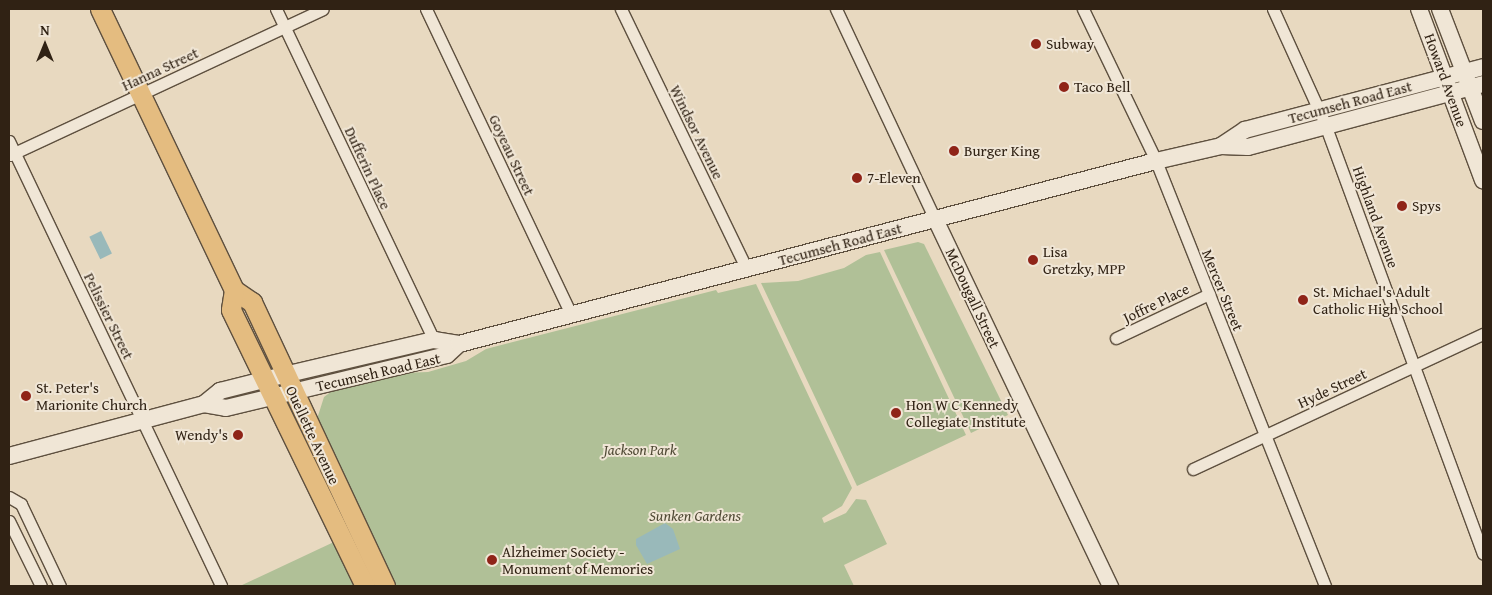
<!DOCTYPE html>
<style>
body{margin:0}
#map{position:relative;width:1492px;height:595px;overflow:hidden;background:#e8d9c0;font-family:"Gentium Book Plus",serif}
div>[style]{position:absolute}
[style*='--x']{left:calc(var(--x)*1px);top:calc(var(--y)*1px);width:calc(var(--w)*1px);rotate:calc(var(--a)*1deg)}
.green>*{inset:0;background:#b0c097}
.water>*{inset:0;background:#99b9ba;transform-origin:0 0}
.roads{filter:drop-shadow(1px 0 #5e503f) drop-shadow(-1px 0 #5e503f) drop-shadow(0 1px #5e503f) drop-shadow(0 -1px #5e503f)}
.minor>*{height:11px;margin:-5.5px;padding:0 5.5px;transform-origin:5.5px;border-radius:5.5px;background:#f0e6d6}
.tertiary>*{height:15px;margin:-7.5px;padding:0 7.5px;transform-origin:7.5px;border-radius:7.5px;background:#f0e6d6}
.secondary>*{height:16px;margin:-8px;padding:0 8px;transform-origin:8px;border-radius:8px;background:#f0e6d6}
.primary>*{height:19px;margin:-9.5px;padding:0 9.5px;transform-origin:9.5px;border-radius:9.5px;background:#e4bc80}
.dots>*{width:14px;height:14px;translate:-50% -50%;box-sizing:border-box;border:2px solid #f0e6d6;border-radius:50%}
span{translate:-50% -50%;white-space:nowrap;text-align:center;line-height:1.15;-webkit-text-stroke:4px #f0e6d6;paint-order:stroke}
.poi-label{font-size:15px;color:#302214}
.left{translate:0 -50%;text-align:left}
.right{translate:-100% -50%;text-align:right}
.street-label{font-size:15px;color:#302214}
.park-label{font-size:15px;color:#504a35;font-style:italic}
.frame{position:absolute;inset:0;border:10px solid #302214;pointer-events:none}
.north{position:absolute;left:20px;top:20px;width:50px;height:50px;-webkit-text-stroke:4px #f0e6d6;paint-order:stroke;rotate:0deg;font-size:14px;font-weight:700;line-height:20px;text-align:center;color:#302214}
.north::after{content:'';display:block;margin:auto;width:18px;height:22px;background:#302214;clip-path:polygon(50% 0,100% 100%,50% 72%,0 100%)}
</style>
<div id="map">
<div class="green">
<i style="clip-path:polygon(918px 242px,924px 244px,1008px 415px,971px 433px,884px 250px)"></i>
<i style="clip-path:polygon(880px 252px,966px 435px,857px 486px,761px 283px,798px 281px,844px 268px,866px 255px)"></i>
<i style="clip-path:polygon(756px 284px,852px 488px,842px 506px,822px 518px,824px 523px,846px 513px,856px 499px,866px 500px,887px 544px,844px 565px,854px 586px,394px 586px,317px 419px,324px 397px,332px 391px,403px 373px,428px 372px,466px 361px,486px 349px,716px 290px,718px 293px)"></i>
<i style="clip-path:polygon(336px 541px,359px 586px,240px 586px)"></i>
</div>
<div class="water">
<i style="left:101px;top:231px;width:25px;height:13px;rotate:64deg"></i>
<i style="clip-path:polygon(665px 523px,673px 529px,680px 549px,647px 564px,636px 545px,636px 539px)"></i>
</div>
<div class="roads">
<div class="minor">
<i style="--x:276;--y:9;--w:367;--a:64.5"></i>
<i style="--x:426;--y:9;--w:339;--a:64.6"></i>
<i style="--x:621;--y:9;--w:288;--a:64.2"></i>
<i style="--x:836;--y:9;--w:232;--a:64.8"></i>
<i style="--x:1083;--y:9;--w:169;--a:64.3"></i>
<i style="--x:1156;--y:161;--w:457;--a:68.3"></i>
<i style="--x:1273;--y:9;--w:121;--a:65.6"></i>
<i style="--x:1323;--y:119;--w:463;--a:69.8"></i>
<i style="--x:9;--y:141;--w:493;--a:64.5"></i>
<i style="--x:10;--y:155;--w:345;--a:-25"></i>
<i style="--x:1116;--y:338;--w:103;--a:-25.3"></i>
<i style="--x:1193;--y:469;--w:320;--a:-25"></i>
<i style="--x:9;--y:497;--w:14;--a:30"></i>
<i style="--x:21;--y:504;--w:91;--a:64.6"></i>
<i style="--x:9;--y:521;--w:72;--a:63.8"></i>
</div>
<div class="tertiary">
<i style="--x:935;--y:219;--w:407;--a:64.5"></i>
</div>
<div class="secondary">
<i style="--x:1419;--y:9;--w:183;--a:69.5"></i>
<i style="--x:1440;--y:9;--w:120;--a:69"></i>
<i style="--x:1221;--y:146;--w:29;--a:-34"></i>
<i style="--x:1245;--y:130;--w:246;--a:-14.8"></i>
<i style="--x:204;--y:404;--w:22;--a:10"></i>
<i style="--x:226;--y:408;--w:227;--a:-13.5"></i>
<i style="--x:447;--y:355;--w:16;--a:-43"></i>
<i style="--x:9;--y:456;--w:202;--a:-14.9"></i>
<i style="--x:204;--y:404;--w:21;--a:-39"></i>
<i style="--x:220;--y:391;--w:44;--a:-14.3"></i>
<i style="--x:263;--y:380;--w:176;--a:-13.2"></i>
<i style="--x:434;--y:340;--w:25;--a:9"></i>
<i style="--x:459;--y:344;--w:721;--a:-14.71"></i>
<i style="--x:1156;--y:161;--w:67;--a:-13"></i>
<i style="--x:1221;--y:146;--w:27;--a:2"></i>
<i style="--x:1248;--y:147;--w:243;--a:-15"></i>
</div>
<div class="primary">
<i style="--x:100;--y:9;--w:311;--a:64.5"></i>
<i style="--x:234;--y:290;--w:22;--a:34"></i>
<i style="--x:252;--y:302;--w:314;--a:64.9"></i>
<i style="--x:234;--y:290;--w:20;--a:99"></i>
<i style="--x:231;--y:310;--w:307;--a:64.1"></i>
</div>
</div>
<div class="dots">
<i style="left:1036px;top:44px;background:#8f2418"></i>
<i style="left:1064px;top:87px;background:#8f2418"></i>
<i style="left:954px;top:151px;background:#8f2418"></i>
<i style="left:857px;top:178px;background:#8f2418"></i>
<i style="left:1402px;top:206px;background:#8f2418"></i>
<i style="left:1033px;top:260px;background:#8f2418"></i>
<i style="left:1303px;top:300px;background:#8f2418"></i>
<i style="left:26px;top:396px;background:#8f2418"></i>
<i style="left:896px;top:413px;background:#8f2418"></i>
<i style="left:238px;top:435px;background:#8f2418"></i>
<i style="left:492px;top:560px;background:#8f2418"></i>
</div>
<div class="poi-label">
<span class="left" style="left:1046px;top:44px">Subway</span>
<span class="left" style="left:1074px;top:87px">Taco Bell</span>
<span class="left" style="left:964px;top:151px">Burger King</span>
<span class="left" style="left:867px;top:178px">7-Eleven</span>
<span class="left" style="left:1412px;top:206px">Spys</span>
<span class="left" style="left:1043px;top:260px">Lisa<br>Gretzky, MPP</span>
<span class="left" style="left:1313px;top:300px">St. Michael's Adult<br>Catholic High School</span>
<span class="left" style="left:36px;top:396px">St. Peter's<br>Marionite Church</span>
<span class="left" style="left:906px;top:413px">Hon W C Kennedy<br>Collegiate Institute</span>
<span class="right" style="left:228px;top:435px">Wendy's</span>
<span class="left" style="left:502px;top:560px">Alzheimer Society -<br>Monument of Memories</span>
</div>
<div class="street-label">
<span style="left:160px;top:69px;rotate:-25deg">Hanna Street</span>
<span style="left:1446px;top:80px;rotate:70deg">Howard Avenue</span>
<span style="left:1350px;top:102px;rotate:-15deg">Tecumseh Road East</span>
<span style="left:697px;top:132px;rotate:64deg">Windsor Avenue</span>
<span style="left:512px;top:155px;rotate:65deg">Goyeau Street</span>
<span style="left:368px;top:168px;rotate:65deg">Dufferin Place</span>
<span style="left:1376px;top:217px;rotate:70deg">Highland Avenue</span>
<span style="left:840px;top:244px;rotate:-15deg">Tecumseh Road East</span>
<span style="left:1223px;top:290px;rotate:68deg">Mercer Street</span>
<span style="left:973px;top:298px;rotate:65deg">McDougall Street</span>
<span style="left:1156px;top:303px;rotate:-26deg">Joffre Place</span>
<span style="left:109px;top:316px;rotate:64deg">Pelissier Street</span>
<span style="left:378px;top:372px;rotate:-13deg">Tecumseh Road East</span>
<span style="left:1332px;top:388px;rotate:-25deg">Hyde Street</span>
<span style="left:313px;top:435px;rotate:65deg">Ouellette Avenue</span>
</div>
<div class="park-label">
<span style="left:640px;top:450px">Jackson Park</span>
<span style="left:695px;top:516px">Sunken Gardens</span>
</div>
<div class="frame"></div>
<div class="north">N</div>
</div>
